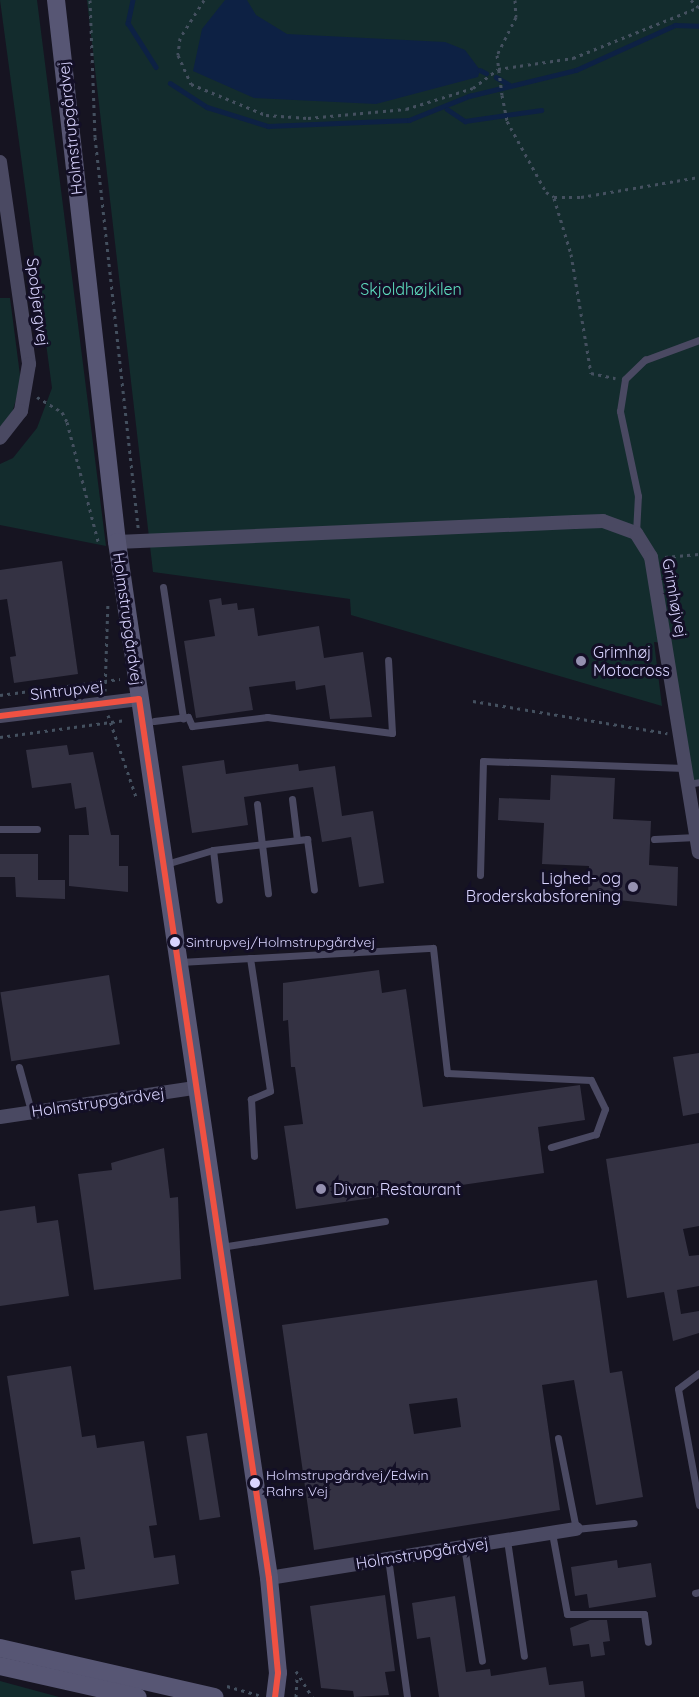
<!DOCTYPE html>
<meta charset="utf-8">
<style>
body{margin:0}
#map{position:relative;width:699px;height:1697px;overflow:hidden;background:#161421;font-family:Quicksand,sans-serif}
div>[style]{position:absolute}
[style*='--x']{left:calc(var(--x)*1px);top:calc(var(--y)*1px);width:calc(var(--w)*1px);rotate:calc(var(--a)*1deg)}
.green>*{inset:0;background:#132c2d}
.water>*{inset:0;background:#0d2144}
.stream>*{height:4.5px;margin:-2.25px;padding:0 2.25px;transform-origin:2.25px;border-radius:2.25px;background:#0d2144}
.building>*{inset:0;background:#343243;transform-origin:0 0}
.path>*{height:3px;margin-top:-1.5px;transform-origin:0;background:repeating-linear-gradient(90deg,#44505f 0 3px,transparent 0 7.5px)}
.lane>*{height:7px;margin:-3.5px;padding:0 3.5px;transform-origin:3.5px;border-radius:3.5px;background:#4a4962}
.street>*{height:14px;margin:-7px;padding:0 7px;transform-origin:7px;border-radius:7px;background:#4a4962}
.secondary>*{height:18px;margin:-9px;padding:0 9px;transform-origin:9px;border-radius:9px;background:#575674}
.bus-1>*{height:6px;margin:-3px;padding:0 3px;transform-origin:3px;border-radius:3px;background:#ef5142}
.dots>*{width:16px;height:16px;translate:-50% -50%;box-sizing:border-box;border:3px solid #130f26;border-radius:50%}
span{translate:-50% -50%;white-space:nowrap;text-align:center;line-height:1.15;-webkit-text-stroke:6px #130f26;paint-order:stroke}
.bus-label{font-size:14px;color:#d9d4ff}
.left{translate:0 -50%;text-align:left}
.street-label{font-size:16px;color:#d9d4ff}
.park-label{font-size:16px;color:#5fe0c0}
.poi-label{font-size:16px;color:#d9d4ff}
.right{translate:-100% -50%;text-align:right}
</style>
<div id="map">
<div class="green">
<i style="clip-path:polygon(0 0,37px 0,106px 546px,0 525px,0 464px,13px 458px,37px 428px,52px 388px)"></i>
<i style="clip-path:polygon(87px 0,699px 0,699px 782px,687px 784px,666px 643px,654px 642px,662px 706px,351px 615px,350px 599px,153px 572px)"></i>
<i style="clip-path:polygon(0 298px,10px 298px,21px 383px,12px 413px,0 427px)"></i>
<i style="clip-path:polygon(0 1681px,59px 1697px,0 1697px)"></i>
</div>
<div class="water">
<i style="clip-path:polygon(225px 0,247px 0,256px 15px,287px 34px,445px 42px,465px 50px,480px 70px,478px 77px,376px 104px,254px 98px,193px 71px,202px 29px)"></i>
</div>
<div class="stream">
<i style="--x:133;--y:0;--w:24;--a:102"></i>
<i style="--x:128;--y:23;--w:52;--a:57.5"></i>
<i style="--x:480;--y:70;--w:7;--a:27"></i>
<i style="--x:496;--y:77;--w:14;--a:30"></i>
<i style="--x:170;--y:83;--w:44;--a:33"></i>
<i style="--x:207;--y:107;--w:64;--a:17.3"></i>
<i style="--x:268;--y:126;--w:141;--a:-2.4"></i>
<i style="--x:409;--y:120;--w:65;--a:-21.8"></i>
<i style="--x:469;--y:96;--w:110;--a:-13.7"></i>
<i style="--x:576;--y:70;--w:109;--a:-24.4"></i>
<i style="--x:675;--y:25;--w:24;--a:2"></i>
<i style="--x:447;--y:109;--w:22;--a:34"></i>
<i style="--x:465;--y:121;--w:77;--a:-8.2"></i>
</div>
<div class="building">
<i style="clip-path:polygon(62px 561px,78px 674px,14px 683px,10px 657px,16px 656px,7px 599px,0 600px,0 570px)"></i>
<i style="clip-path:polygon(221px 598px,222px 605px,237px 603px,238px 610px,254px 608px,258px 636px,319px 626px,324px 658px,363px 652px,372px 717px,330px 719px,325px 685px,296px 690px,295px 681px,249px 687px,253px 710px,196px 718px,184px 641px,215px 636px,209px 600px)"></i>
<i style="clip-path:polygon(67px 745px,69px 755px,93px 752px,111px 835px,119px 835px,119px 866px,128px 866px,128px 892px,69px 886px,69px 835px,89px 835px,86px 807px,75px 809px,71px 783px,32px 788px,26px 750px)"></i>
<i style="clip-path:polygon(224px 760px,226px 774px,298px 764px,299px 771px,335px 766px,342px 816px,373px 811px,384px 883px,359px 887px,351px 837px,322px 842px,313px 787px,244px 797px,248px 825px,192px 833px,182px 766px)"></i>
<i style="clip-path:polygon(551px 775px,615px 778px,613px 819px,651px 821px,649px 865px,678px 867px,677px 906px,588px 897px,589px 866px,542px 864px,544px 823px,498px 820px,499px 798px,550px 800px)"></i>
<i style="clip-path:polygon(0 854px,38px 854px,38px 880px,65px 880px,65px 899px,16px 897px,15px 877px,0 877px)"></i>
<i style="clip-path:polygon(379px 970px,382px 993px,406px 989px,423px 1107px,580px 1085px,585px 1120px,538px 1127px,544px 1173px,296px 1209px,284px 1126px,303px 1124px,295px 1067px,291px 1067px,288px 1020px,283px 1021px,283px 983px)"></i>
<i style="left:109px;top:975px;width:70px;height:110px;rotate:81deg"></i>
<i style="clip-path:polygon(699px 1053px,699px 1113px,683px 1116px,673px 1057px)"></i>
<i style="clip-path:polygon(699px 1143px,699px 1226px,683px 1229px,689px 1256px,699px 1255px,699px 1286px,677px 1290px,681px 1314px,699px 1311px,699px 1333px,673px 1341px,664px 1292px,627px 1298px,606px 1159px)"></i>
<i style="clip-path:polygon(164px 1148px,170px 1198px,178px 1197px,181px 1279px,94px 1290px,78px 1174px,112px 1170px,111px 1163px)"></i>
<i style="clip-path:polygon(35px 1206px,37px 1223px,58px 1220px,69px 1296px,0 1306px,0 1211px)"></i>
<i style="clip-path:polygon(evenodd,597px 1280px,610px 1373px,622px 1371px,643px 1497px,596px 1505px,574px 1380px,542px 1385px,560px 1510px,314px 1550px,282px 1325px,597px 1280px,457px 1398px,461px 1427px,414px 1434px,409px 1404px,457px 1398px)"></i>
<i style="clip-path:polygon(71px 1366px,82px 1437px,95px 1435px,97px 1448px,144px 1441px,157px 1525px,149px 1526px,154px 1558px,175px 1555px,179px 1584px,75px 1600px,71px 1571px,85px 1569px,80px 1537px,33px 1544px,7px 1376px)"></i>
<i style="left:207px;top:1433px;width:85px;height:21px;rotate:81deg"></i>
<i style="clip-path:polygon(617px 1560px,618px 1568px,651px 1563px,656px 1597px,589px 1608px,587px 1594px,575px 1596px,571px 1567px)"></i>
<i style="clip-path:polygon(385px 1595px,395px 1671px,385px 1672px,389px 1695px,354px 1697px,353px 1691px,321px 1688px,310px 1606px)"></i>
<i style="clip-path:polygon(455px 1596px,466px 1672px,490px 1669px,491px 1676px,546px 1667px,549px 1685px,583px 1681px,585px 1697px,439px 1697px,430px 1637px,417px 1639px,412px 1603px)"></i>
<i style="clip-path:polygon(590px 1620px,607px 1620px,610px 1641px,603px 1642px,605px 1655px,591px 1657px,589px 1644px,573px 1646px,570px 1628px)"></i>
</div>
<div class="path">
<i style="--x:90;--y:0;--w:137;--a:87.9"></i>
<i style="--x:95;--y:137;--w:393;--a:83.7"></i>
<i style="--x:204;--y:0;--w:45;--a:122.3"></i>
<i style="--x:180;--y:38;--w:17;--a:97"></i>
<i style="--x:178;--y:55;--w:32;--a:66"></i>
<i style="--x:191;--y:84;--w:81;--a:22.5"></i>
<i style="--x:266;--y:115;--w:42;--a:4.1"></i>
<i style="--x:308;--y:118;--w:98;--a:-5.2"></i>
<i style="--x:406;--y:109;--w:70;--a:-17.4"></i>
<i style="--x:473;--y:88;--w:31;--a:-37"></i>
<i style="--x:498;--y:69;--w:76;--a:-8.3"></i>
<i style="--x:573;--y:58;--w:136;--a:-22"></i>
<i style="--x:515;--y:0;--w:17;--a:87"></i>
<i style="--x:516;--y:17;--w:42;--a:116.6"></i>
<i style="--x:497;--y:55;--w:40;--a:82.9"></i>
<i style="--x:502;--y:95;--w:26;--a:79"></i>
<i style="--x:507;--y:121;--w:81;--a:61.2"></i>
<i style="--x:546;--y:192;--w:9;--a:32"></i>
<i style="--x:554;--y:197;--w:27;--a:0"></i>
<i style="--x:581;--y:197;--w:120;--a:-9.6"></i>
<i style="--x:691;--y:0;--w:10;--a:45"></i>
<i style="--x:554;--y:198;--w:59;--a:73.1"></i>
<i style="--x:571;--y:254;--w:121;--a:80.5"></i>
<i style="--x:591;--y:373;--w:25;--a:12"></i>
<i style="--x:37;--y:397;--w:29;--a:31"></i>
<i style="--x:62;--y:412;--w:11;--a:63"></i>
<i style="--x:67;--y:422;--w:127;--a:75.4"></i>
<i style="--x:665;--y:557;--w:34;--a:-5"></i>
<i style="--x:105;--y:691;--w:89;--a:-88.1"></i>
<i style="--x:0;--y:695;--w:121;--a:-7.6"></i>
<i style="--x:473;--y:701;--w:197;--a:9.4"></i>
<i style="--x:108;--y:715;--w:87;--a:71.1"></i>
<i style="--x:0;--y:737;--w:127;--a:-7.7"></i>
<i style="--x:296;--y:1671;--w:31;--a:58"></i>
<i style="--x:227;--y:1686;--w:33;--a:16"></i>
<i style="--x:296;--y:1697;--w:19;--a:-87"></i>
</div>
<div class="lane">
<i style="--x:636;--y:533;--w:37;--a:-87"></i>
<i style="--x:638;--y:496;--w:87;--a:-102"></i>
<i style="--x:620;--y:411;--w:32;--a:-81"></i>
<i style="--x:625;--y:379;--w:28;--a:-44"></i>
<i style="--x:645;--y:360;--w:58;--a:-20.3"></i>
<i style="--x:163;--y:587;--w:133;--a:81.3"></i>
<i style="--x:154;--y:721;--w:34;--a:-7"></i>
<i style="--x:188;--y:717;--w:10;--a:66"></i>
<i style="--x:192;--y:726;--w:76;--a:-6.8"></i>
<i style="--x:267;--y:717;--w:126;--a:7.3"></i>
<i style="--x:392;--y:733;--w:73;--a:-93.1"></i>
<i style="--x:687;--y:784;--w:12;--a:-9"></i>
<i style="--x:292;--y:799;--w:41;--a:83"></i>
<i style="--x:257;--y:804;--w:90;--a:83"></i>
<i style="--x:0;--y:829;--w:37;--a:0"></i>
<i style="--x:654;--y:839;--w:42;--a:-2.7"></i>
<i style="--x:213;--y:850;--w:50;--a:83.2"></i>
<i style="--x:166;--y:864;--w:49;--a:-16.6"></i>
<i style="--x:213;--y:850;--w:95;--a:-6.7"></i>
<i style="--x:307;--y:839;--w:51;--a:82.2"></i>
<i style="--x:480;--y:875;--w:114;--a:-88.5"></i>
<i style="--x:483;--y:761;--w:202;--a:2"></i>
<i style="--x:250;--y:958;--w:134;--a:81.4"></i>
<i style="--x:270;--y:1091;--w:21;--a:157"></i>
<i style="--x:251;--y:1099;--w:57;--a:87"></i>
<i style="--x:180;--y:962;--w:253;--a:-3.2"></i>
<i style="--x:433;--y:948;--w:126;--a:83.6"></i>
<i style="--x:447;--y:1073;--w:144;--a:2.8"></i>
<i style="--x:591;--y:1080;--w:32;--a:64"></i>
<i style="--x:605;--y:1109;--w:27;--a:110"></i>
<i style="--x:596;--y:1134;--w:47;--a:163.9"></i>
<i style="--x:19;--y:1067;--w:46;--a:74.7"></i>
<i style="--x:221;--y:1247;--w:166;--a:-9"></i>
<i style="--x:699;--y:1373;--w:26;--a:143"></i>
<i style="--x:678;--y:1389;--w:118;--a:79.7"></i>
<i style="--x:558;--y:1438;--w:93;--a:78.8"></i>
<i style="--x:576;--y:1529;--w:58;--a:-5.9"></i>
<i style="--x:552;--y:1533;--w:82;--a:79.5"></i>
<i style="--x:567;--y:1614;--w:77;--a:0"></i>
<i style="--x:644;--y:1614;--w:28;--a:82"></i>
<i style="--x:507;--y:1540;--w:117;--a:81.7"></i>
<i style="--x:464;--y:1546;--w:116;--a:81.1"></i>
<i style="--x:388;--y:1558;--w:140;--a:82.2"></i>
<i style="--x:695;--y:1593;--w:4;--a:-14"></i>
</div>
<div class="street">
<i style="--x:0;--y:162;--w:204;--a:81.8"></i>
<i style="--x:29;--y:364;--w:48;--a:99.7"></i>
<i style="--x:21;--y:411;--w:34;--a:128"></i>
<i style="--x:117;--y:542;--w:458;--a:-2.5"></i>
<i style="--x:575;--y:522;--w:28;--a:-2"></i>
<i style="--x:603;--y:521;--w:35;--a:20"></i>
<i style="--x:636;--y:533;--w:28;--a:58"></i>
<i style="--x:651;--y:557;--w:299;--a:80.8"></i>
<i style="--x:0;--y:716;--w:140;--a:-7"></i>
<i style="--x:0;--y:1117;--w:197;--a:-8.5"></i>
<i style="--x:269;--y:1578;--w:311;--a:-9.1"></i>
</div>
<div class="secondary">
<i style="--x:56;--y:0;--w:545;--a:83.58"></i>
<i style="--x:117;--y:542;--w:1047;--a:81.65"></i>
<i style="--x:269;--y:1578;--w:95;--a:84.6"></i>
<i style="--x:278;--y:1673;--w:24;--a:97"></i>
<i style="--x:0;--y:1648;--w:220;--a:12.9"></i>
<i style="--x:0;--y:1666;--w:141;--a:12.7"></i>
</div>
<div class="bus-1">
<i style="--x:139;--y:699;--w:889;--a:81.59"></i>
<i style="--x:269;--y:1578;--w:95;--a:84.6"></i>
<i style="--x:278;--y:1673;--w:24;--a:97"></i>
<i style="--x:0;--y:716;--w:140;--a:-7"></i>
</div>
<div class="dots">
<i style="left:581px;top:661px;background:#9591b1"></i>
<i style="left:633px;top:887px;background:#9591b1"></i>
<i style="left:175px;top:942px;background:#d9d4ff"></i>
<i style="left:321px;top:1189px;background:#9591b1"></i>
<i style="left:255px;top:1483px;background:#d9d4ff"></i>
</div>
<div class="bus-label">
<span class="left" style="left:186px;top:942px">Sintrupvej/Holmstrupgårdvej</span>
<span class="left" style="left:266px;top:1483px">Holmstrupgårdvej/Edwin<br>Rahrs Vej</span>
</div>
<div class="street-label">
<span style="left:70px;top:128px;rotate:-96deg">Holmstrupgårdvej</span>
<span style="left:38px;top:302px;rotate:83deg">Spobjergvej</span>
<span style="left:675px;top:598px;rotate:80deg">Grimhøjvej</span>
<span style="left:128px;top:619px;rotate:82deg">Holmstrupgårdvej</span>
<span style="left:67px;top:690px;rotate:-7deg">Sintrupvej</span>
<span style="left:98px;top:1102px;rotate:-8deg">Holmstrupgårdvej</span>
<span style="left:422px;top:1553px;rotate:-9deg">Holmstrupgårdvej</span>
</div>
<div class="park-label">
<span style="left:411px;top:289px">Skjoldhøjkilen</span>
</div>
<div class="poi-label">
<span class="left" style="left:593px;top:661px">Grimhøj<br>Motocross</span>
<span class="right" style="left:621px;top:887px">Lighed- og<br>Broderskabsforening</span>
<span class="left" style="left:333px;top:1189px">Divan Restaurant</span>
</div>
</div>
